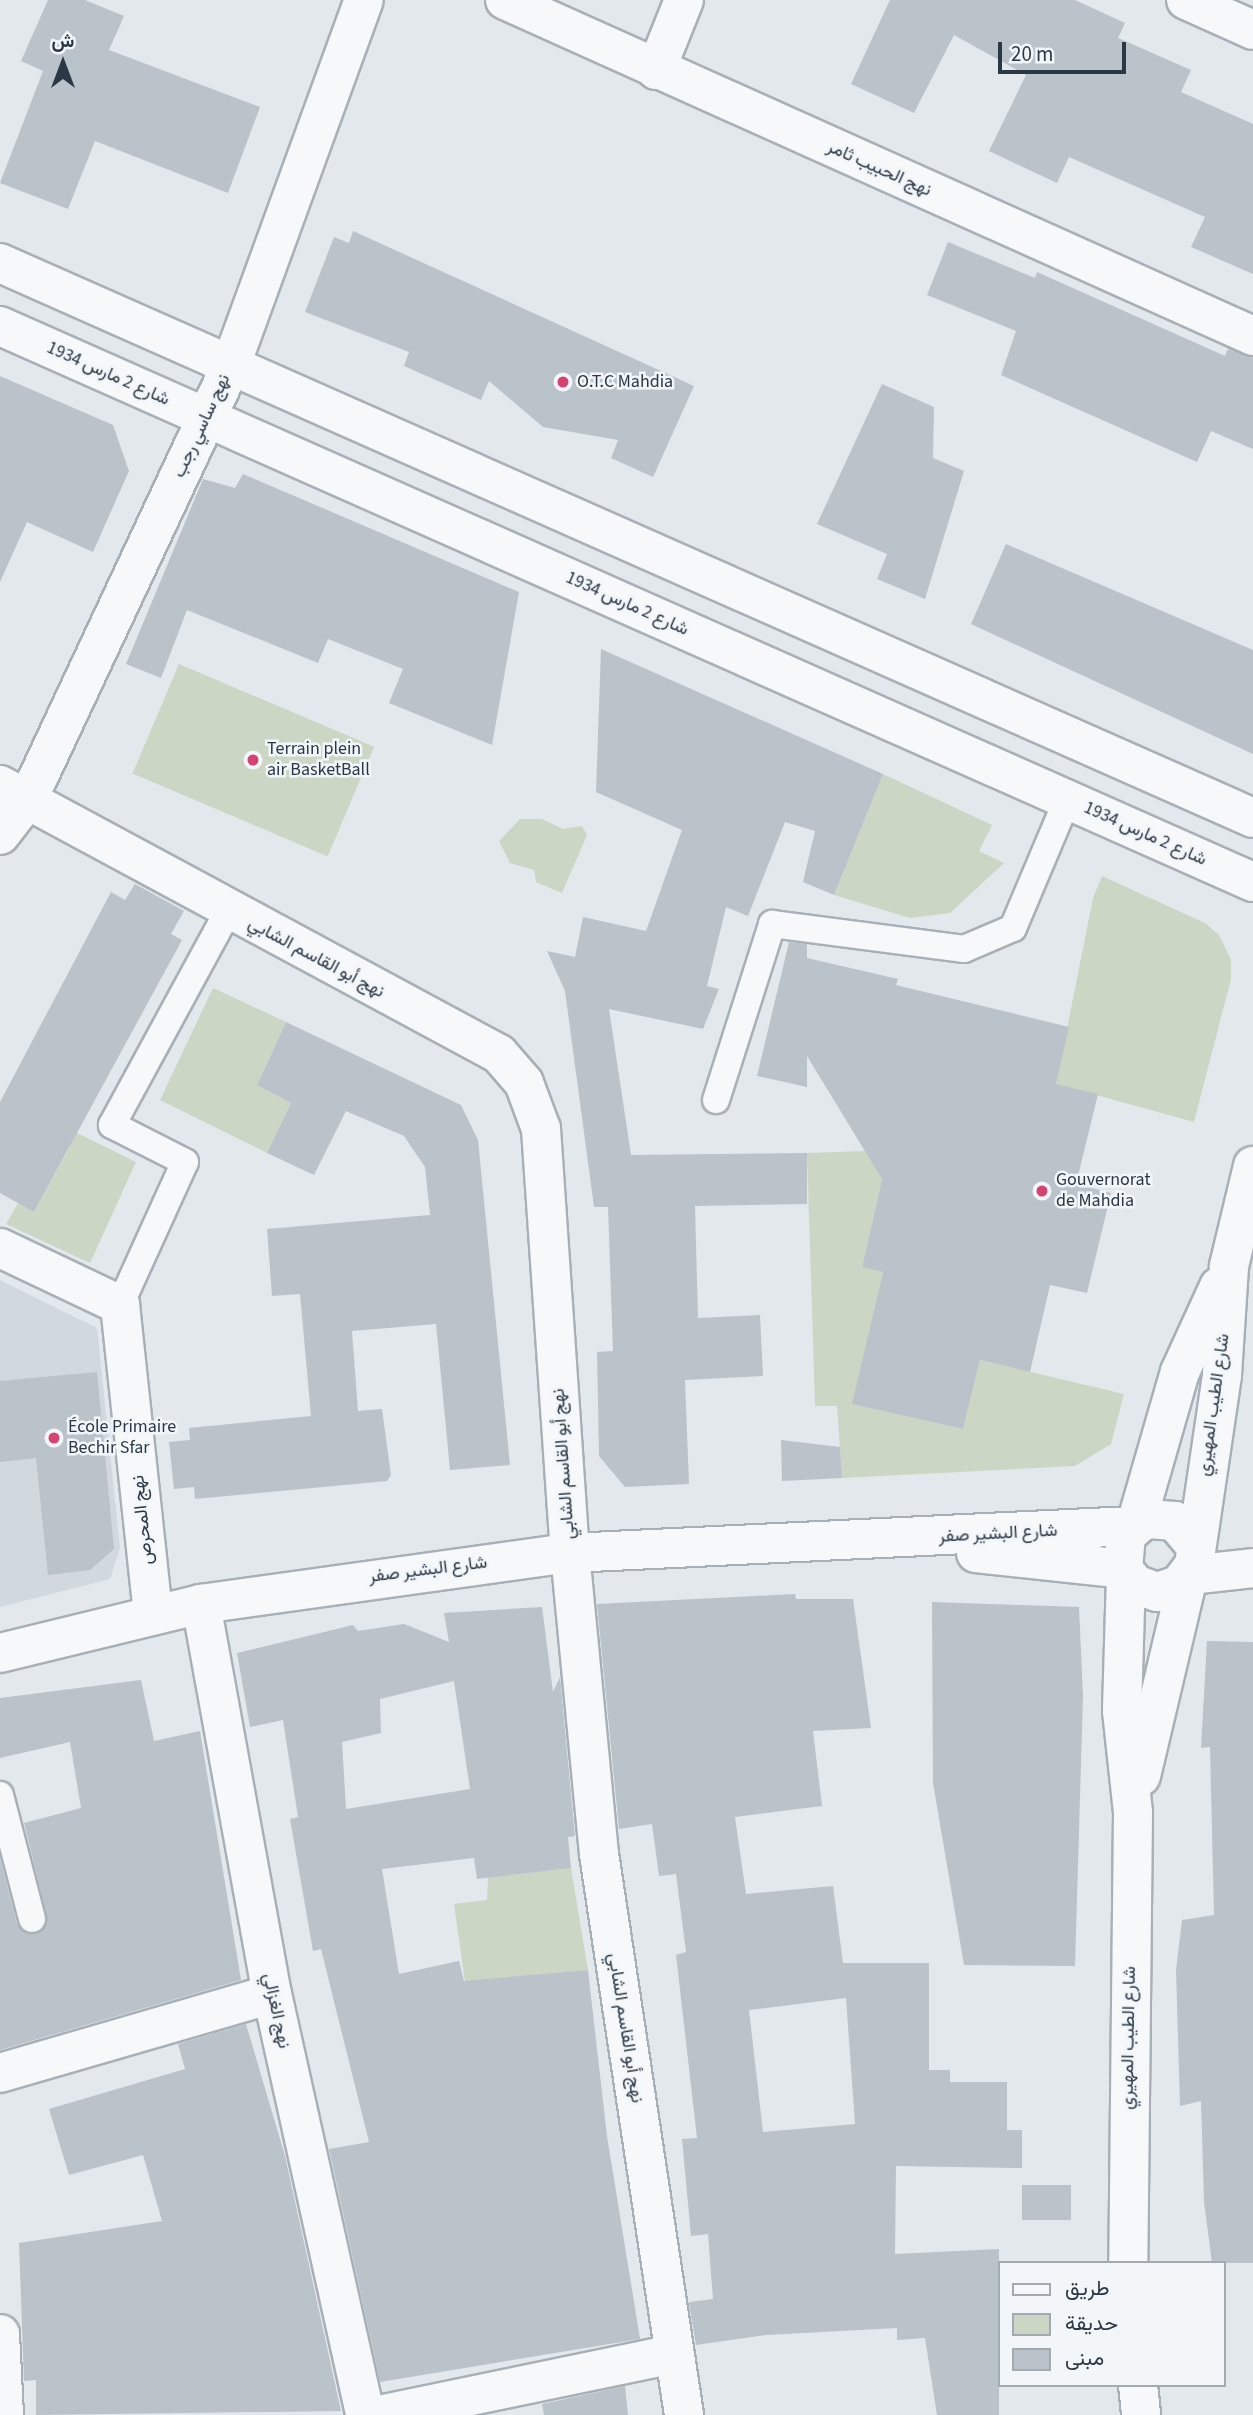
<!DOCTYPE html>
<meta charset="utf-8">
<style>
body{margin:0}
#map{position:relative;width:1253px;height:2415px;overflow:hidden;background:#e3e8ec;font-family:"Source Sans 3",Vazirmatn,sans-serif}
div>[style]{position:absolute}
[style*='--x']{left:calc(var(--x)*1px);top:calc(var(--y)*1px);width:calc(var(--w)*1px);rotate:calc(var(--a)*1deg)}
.built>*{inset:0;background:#d1d8de}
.green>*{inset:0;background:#ccd6c4;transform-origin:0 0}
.building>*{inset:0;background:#bac2ca;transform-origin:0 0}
.roads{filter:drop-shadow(2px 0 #a8b0b7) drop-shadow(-2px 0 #a8b0b7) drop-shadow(0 2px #a8b0b7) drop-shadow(0 -2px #a8b0b7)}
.service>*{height:26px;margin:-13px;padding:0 13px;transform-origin:13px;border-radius:13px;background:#f6f8fa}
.minor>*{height:38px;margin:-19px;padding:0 19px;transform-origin:19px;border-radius:19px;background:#f6f8fa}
.tertiary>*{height:38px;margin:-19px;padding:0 19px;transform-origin:19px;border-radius:19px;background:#f6f8fa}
.dots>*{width:19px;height:19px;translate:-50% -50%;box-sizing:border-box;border:4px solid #f3f6f9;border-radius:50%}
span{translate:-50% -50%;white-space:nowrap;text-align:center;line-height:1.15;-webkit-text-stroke:5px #f3f6f9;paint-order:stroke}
.street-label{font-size:18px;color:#2a3845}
.poi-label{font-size:18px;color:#2a3845}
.left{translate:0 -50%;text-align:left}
.legend{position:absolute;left:998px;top:2261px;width:228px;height:126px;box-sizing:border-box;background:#f3f6f9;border:2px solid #a3aab1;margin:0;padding:9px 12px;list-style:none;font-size:21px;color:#2a3845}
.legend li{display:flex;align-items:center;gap:14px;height:35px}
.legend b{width:35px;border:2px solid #a3aab1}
.north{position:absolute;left:28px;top:28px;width:70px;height:70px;-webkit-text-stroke:5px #f3f6f9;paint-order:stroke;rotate:0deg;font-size:19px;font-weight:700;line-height:28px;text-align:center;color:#2a3845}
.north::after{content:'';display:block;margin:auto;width:24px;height:32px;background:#2a3845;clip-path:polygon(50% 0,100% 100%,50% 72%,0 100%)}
.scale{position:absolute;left:998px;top:42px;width:128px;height:32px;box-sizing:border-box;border:4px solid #2a3845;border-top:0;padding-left:9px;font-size:21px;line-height:24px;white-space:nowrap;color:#2a3845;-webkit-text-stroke:5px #f3f6f9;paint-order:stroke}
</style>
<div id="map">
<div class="built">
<i style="clip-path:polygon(0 1280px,97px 1328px,120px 1548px,110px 1579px,0 1607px)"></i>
</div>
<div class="green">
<i style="left:179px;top:664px;width:212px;height:119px;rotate:23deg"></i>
<i style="clip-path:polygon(883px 774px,992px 825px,979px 851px,1004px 863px,950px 913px,910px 918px,834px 895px)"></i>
<i style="clip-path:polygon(520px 819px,542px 819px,563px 829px,582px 826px,587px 835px,562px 893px,536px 882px,534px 870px,510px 863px,499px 841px)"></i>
<i style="clip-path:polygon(1102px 876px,1205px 923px,1219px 935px,1231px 960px,1231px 979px,1194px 1122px,1056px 1084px,1093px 898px)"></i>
<i style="clip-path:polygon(213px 988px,286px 1022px,257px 1085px,291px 1103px,267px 1153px,160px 1100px)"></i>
<i style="clip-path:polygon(65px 1127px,136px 1162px,90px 1263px,6px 1224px,18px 1203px,34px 1212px,70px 1147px)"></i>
<i style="clip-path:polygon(866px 1151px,882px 1179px,862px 1266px,883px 1272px,853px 1404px,963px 1429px,980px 1360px,1124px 1394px,1111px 1444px,1075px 1466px,842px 1478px,837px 1406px,815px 1406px,807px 1153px)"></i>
<i style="clip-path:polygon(571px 1868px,588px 1970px,465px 1982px,454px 1904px,487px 1900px,488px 1877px)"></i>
</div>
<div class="building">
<i style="clip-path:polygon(48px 0,85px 0,124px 16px,109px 50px,260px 107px,228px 193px,95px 141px,68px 209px,0 183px,43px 71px,21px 61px)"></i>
<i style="clip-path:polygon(890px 0,1075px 0,1125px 23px,1118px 38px,1191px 70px,1181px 92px,1253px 124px,1253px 274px,1191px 247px,1205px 217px,1069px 157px,1057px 183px,989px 151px,1026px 75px,954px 35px,914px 113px,851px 84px)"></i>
<i style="clip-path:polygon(353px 231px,694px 386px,653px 477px,611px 458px,618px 440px,543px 427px,489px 381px,481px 400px,404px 366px,409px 352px,305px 312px,334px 237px,349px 243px)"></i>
<i style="clip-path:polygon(948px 242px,1035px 278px,1037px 272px,1225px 356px,1228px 349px,1253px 357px,1253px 449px,1211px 431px,1197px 462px,1001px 375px,1016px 331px,927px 295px)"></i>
<i style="clip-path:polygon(0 376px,113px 425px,129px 471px,93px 552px,27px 522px,0 582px)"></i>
<i style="clip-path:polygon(882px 384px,934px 407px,933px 458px,964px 471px,925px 599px,877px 579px,887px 554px,817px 524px)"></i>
<i style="clip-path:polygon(243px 474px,519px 592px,492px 745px,389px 703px,403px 669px,328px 639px,318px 663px,187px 610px,161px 678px,126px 664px,203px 479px,235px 488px)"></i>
<i style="clip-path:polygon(1006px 544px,1253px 650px,1253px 754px,971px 624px)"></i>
<i style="clip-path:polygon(601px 649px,883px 774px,834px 895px,803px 882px,815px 831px,785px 822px,748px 916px,726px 907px,707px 986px,719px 989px,703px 1029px,609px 1009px,631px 1155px,807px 1153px,807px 1204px,695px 1206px,698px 1318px,760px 1315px,763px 1376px,685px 1380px,689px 1484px,625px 1487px,599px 1456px,597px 1352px,613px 1351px,608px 1207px,594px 1207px,565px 991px,547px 951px,575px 957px,583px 917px,646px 931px,682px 830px,596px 792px)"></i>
<i style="clip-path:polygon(135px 884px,184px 911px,171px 934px,182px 940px,34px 1212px,0 1193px,0 1102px,111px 892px,125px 900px)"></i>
<i style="clip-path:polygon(789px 942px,807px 944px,807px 958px,898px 979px,896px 985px,1069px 1027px,1056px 1084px,1098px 1094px,1076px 1184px,1111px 1193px,1087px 1293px,1050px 1285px,1030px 1372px,980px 1360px,963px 1429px,852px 1404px,883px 1272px,862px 1267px,882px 1179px,807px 1056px,807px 1087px,757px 1076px)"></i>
<i style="clip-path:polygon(286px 1022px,461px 1105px,478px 1140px,510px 1465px,450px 1470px,436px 1324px,352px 1331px,358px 1411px,382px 1409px,391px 1475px,387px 1481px,195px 1499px,194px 1487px,174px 1489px,169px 1442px,190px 1440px,189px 1428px,311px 1416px,300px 1294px,272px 1296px,267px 1229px,430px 1215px,425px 1167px,404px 1136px,346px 1111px,314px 1175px,267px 1153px,291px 1103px,257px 1085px)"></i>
<i style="clip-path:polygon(97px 1372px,114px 1549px,90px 1570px,48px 1575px,36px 1458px,0 1462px,0 1381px)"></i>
<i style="clip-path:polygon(781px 1440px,840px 1447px,842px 1478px,782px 1481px)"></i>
<i style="clip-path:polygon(evenodd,795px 1594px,796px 1599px,853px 1599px,871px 1728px,813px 1731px,822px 1806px,735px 1817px,746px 1894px,833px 1886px,843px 1963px,929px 1963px,929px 2070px,950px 2070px,950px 2082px,1007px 2082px,1007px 2130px,1022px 2130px,1022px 2168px,896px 2166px,895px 2254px,999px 2249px,999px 2415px,937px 2415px,925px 2338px,897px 2340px,897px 2328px,766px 2335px,696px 2345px,689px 2302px,713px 2299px,708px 2234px,691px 2236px,682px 2139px,697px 2138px,676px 1955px,686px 1952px,676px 1874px,659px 1876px,652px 1824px,619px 1829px,597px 1604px,795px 1594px,846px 1998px,855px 2124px,763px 2132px,749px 2010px,846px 1998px)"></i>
<i style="clip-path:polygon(932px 1602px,1079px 1607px,1083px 1696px,1075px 1966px,964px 1965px,933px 1783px)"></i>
<i style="clip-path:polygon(evenodd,542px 1607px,553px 1692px,560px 1677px,575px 1836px,568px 1837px,571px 1868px,477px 1879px,474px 1858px,382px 1869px,399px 1974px,459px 1961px,464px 1981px,588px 1970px,607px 2136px,640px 2339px,380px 2382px,329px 2149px,369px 2142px,321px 1949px,313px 1951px,290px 1819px,298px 1817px,283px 1720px,250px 1727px,237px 1653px,353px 1625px,358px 1631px,404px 1624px,449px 1642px,444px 1613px,542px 1607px,454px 1681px,470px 1789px,346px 1809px,342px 1742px,381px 1733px,380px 1699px,454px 1681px)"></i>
<i style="clip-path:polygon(1207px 1641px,1253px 1642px,1253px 2263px,1212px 2263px,1204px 2202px,1201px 2101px,1180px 2106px,1176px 1970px,1182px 1920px,1214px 1915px,1210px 1747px,1201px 1748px)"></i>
<i style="clip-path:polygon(141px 1680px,154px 1741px,200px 1731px,241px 1980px,0 2050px,0 1858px,17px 1924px,27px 1934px,37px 1934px,47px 1916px,24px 1823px,81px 1808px,70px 1742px,0 1758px,0 1698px)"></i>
<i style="clip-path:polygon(246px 2024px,285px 2156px,341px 2411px,36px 2415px,36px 2380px,24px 2381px,19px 2243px,162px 2221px,143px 2155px,69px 2175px,49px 2109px,185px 2069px,178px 2044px)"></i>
<i style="left:1022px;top:2185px;width:49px;height:35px"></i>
<i style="clip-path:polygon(625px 2386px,628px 2415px,544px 2415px,542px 2404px)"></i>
</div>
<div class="roads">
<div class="service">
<i style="--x:716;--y:1100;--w:185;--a:-72.3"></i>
<i style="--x:772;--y:924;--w:194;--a:7.4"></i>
<i style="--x:964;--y:949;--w:53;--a:-23.2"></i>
<i style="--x:1013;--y:928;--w:139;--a:-67.1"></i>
<i style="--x:120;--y:1305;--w:157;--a:-65.6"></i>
<i style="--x:185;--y:1162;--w:82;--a:-153.1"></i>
<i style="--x:112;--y:1125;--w:243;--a:-61.5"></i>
<i style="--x:0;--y:1795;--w:128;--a:75.5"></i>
</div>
<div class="minor">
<i style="--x:505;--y:0;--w:820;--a:24.19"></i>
<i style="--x:1186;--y:0;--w:73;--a:24.1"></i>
<i style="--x:656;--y:70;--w:75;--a:-68.2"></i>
<i style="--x:0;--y:785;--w:567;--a:28.33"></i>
<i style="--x:499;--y:1054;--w:38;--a:49"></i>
<i style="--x:524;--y:1083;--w:49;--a:69.7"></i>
<i style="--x:541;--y:1129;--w:425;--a:86.1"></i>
<i style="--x:570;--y:1553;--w:302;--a:84.5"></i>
<i style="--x:599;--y:1854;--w:567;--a:81.38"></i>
<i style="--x:0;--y:835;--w:46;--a:-52.1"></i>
<i style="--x:28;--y:799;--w:479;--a:-64.9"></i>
<i style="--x:231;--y:365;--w:388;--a:-70"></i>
<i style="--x:0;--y:1248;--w:133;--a:25.4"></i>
<i style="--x:120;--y:1305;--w:312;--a:83.9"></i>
<i style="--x:201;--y:1604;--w:396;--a:79.7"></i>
<i style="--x:272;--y:1994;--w:431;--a:77.5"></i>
<i style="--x:0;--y:2073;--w:283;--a:-16.2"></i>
<i style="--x:0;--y:2334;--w:81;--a:87.2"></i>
<i style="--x:379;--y:2415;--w:301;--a:-11.7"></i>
</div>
<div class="tertiary">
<i style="--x:0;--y:263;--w:1370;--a:23.89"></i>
<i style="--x:0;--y:326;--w:1371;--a:23.93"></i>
<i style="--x:1136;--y:1524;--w:158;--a:-73.9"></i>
<i style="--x:1180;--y:1372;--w:94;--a:-65.4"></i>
<i style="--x:1194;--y:1544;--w:30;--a:-130"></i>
<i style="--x:1175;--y:1521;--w:30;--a:-176"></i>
<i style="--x:1145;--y:1519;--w:25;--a:140"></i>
<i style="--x:1126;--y:1535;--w:34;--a:95"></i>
<i style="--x:1123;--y:1569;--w:19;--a:51"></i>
<i style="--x:1135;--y:1584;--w:23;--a:20"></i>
<i style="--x:1157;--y:1592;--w:23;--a:-18"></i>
<i style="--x:1179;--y:1585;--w:25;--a:-53"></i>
<i style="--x:1194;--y:1565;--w:192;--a:-81.6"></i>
<i style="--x:1222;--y:1375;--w:109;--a:-86.3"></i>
<i style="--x:1229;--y:1266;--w:103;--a:-76.5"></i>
<i style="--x:976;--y:1553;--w:148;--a:6.2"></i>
<i style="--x:1126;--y:1575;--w:136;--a:91.7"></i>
<i style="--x:1122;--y:1711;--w:103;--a:83.8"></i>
<i style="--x:1133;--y:1813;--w:450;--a:90.6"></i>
<i style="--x:1190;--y:1575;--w:63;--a:-6.3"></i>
<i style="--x:0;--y:1653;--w:207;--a:-13.7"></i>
<i style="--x:201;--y:1604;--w:373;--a:-7.9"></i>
<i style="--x:570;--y:1553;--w:564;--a:-2.75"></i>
<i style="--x:1141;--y:1776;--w:204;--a:-76.7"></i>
<i style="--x:1138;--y:2385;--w:30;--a:84"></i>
</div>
</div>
<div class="dots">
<i style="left:563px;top:382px;background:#d54373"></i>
<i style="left:253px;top:760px;background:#d54373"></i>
<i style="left:1042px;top:1191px;background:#d54373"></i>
<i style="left:54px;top:1438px;background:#d54373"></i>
</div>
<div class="street-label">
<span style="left:879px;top:169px;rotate:24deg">نهج الحبيب ثامر</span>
<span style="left:108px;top:374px;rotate:24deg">شارع 2 مارس 1934</span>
<span style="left:202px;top:426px;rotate:-65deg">نهج ساسي رجب</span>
<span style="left:627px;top:604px;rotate:24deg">شارع 2 مارس 1934</span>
<span style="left:1145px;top:834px;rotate:24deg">شارع 2 مارس 1934</span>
<span style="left:316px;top:958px;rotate:28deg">نهج أبو القاسم الشابي</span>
<span style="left:1214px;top:1405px;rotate:-82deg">شارع الطيب المهيري</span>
<span style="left:564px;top:1464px;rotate:-94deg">نهج أبو القاسم الشابي</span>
<span style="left:143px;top:1520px;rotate:-96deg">نهج المحرص</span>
<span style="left:998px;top:1534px;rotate:-3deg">شارع البشير صفر</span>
<span style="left:428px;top:1570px;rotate:-7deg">شارع البشير صفر</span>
<span style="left:276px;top:2011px;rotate:78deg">نهج الغزالي</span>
<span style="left:625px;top:2028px;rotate:81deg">نهج أبو القاسم الشابي</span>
<span style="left:1129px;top:2038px;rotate:-89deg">شارع الطيب المهيري</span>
</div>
<div class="poi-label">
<span class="left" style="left:577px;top:382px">O.T.C Mahdia</span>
<span class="left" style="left:267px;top:760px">Terrain plein<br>air BasketBall</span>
<span class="left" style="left:1056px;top:1191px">Gouvernorat<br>de Mahdia</span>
<span class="left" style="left:68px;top:1438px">École Primaire<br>Bechir Sfar</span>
</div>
<ul class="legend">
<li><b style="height:9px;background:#f6f8fa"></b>طريق</li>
<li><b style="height:19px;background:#ccd6c4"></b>حديقة</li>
<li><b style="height:19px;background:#bac2ca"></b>مبنى</li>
</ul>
<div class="north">ش</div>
<div class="scale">20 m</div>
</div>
